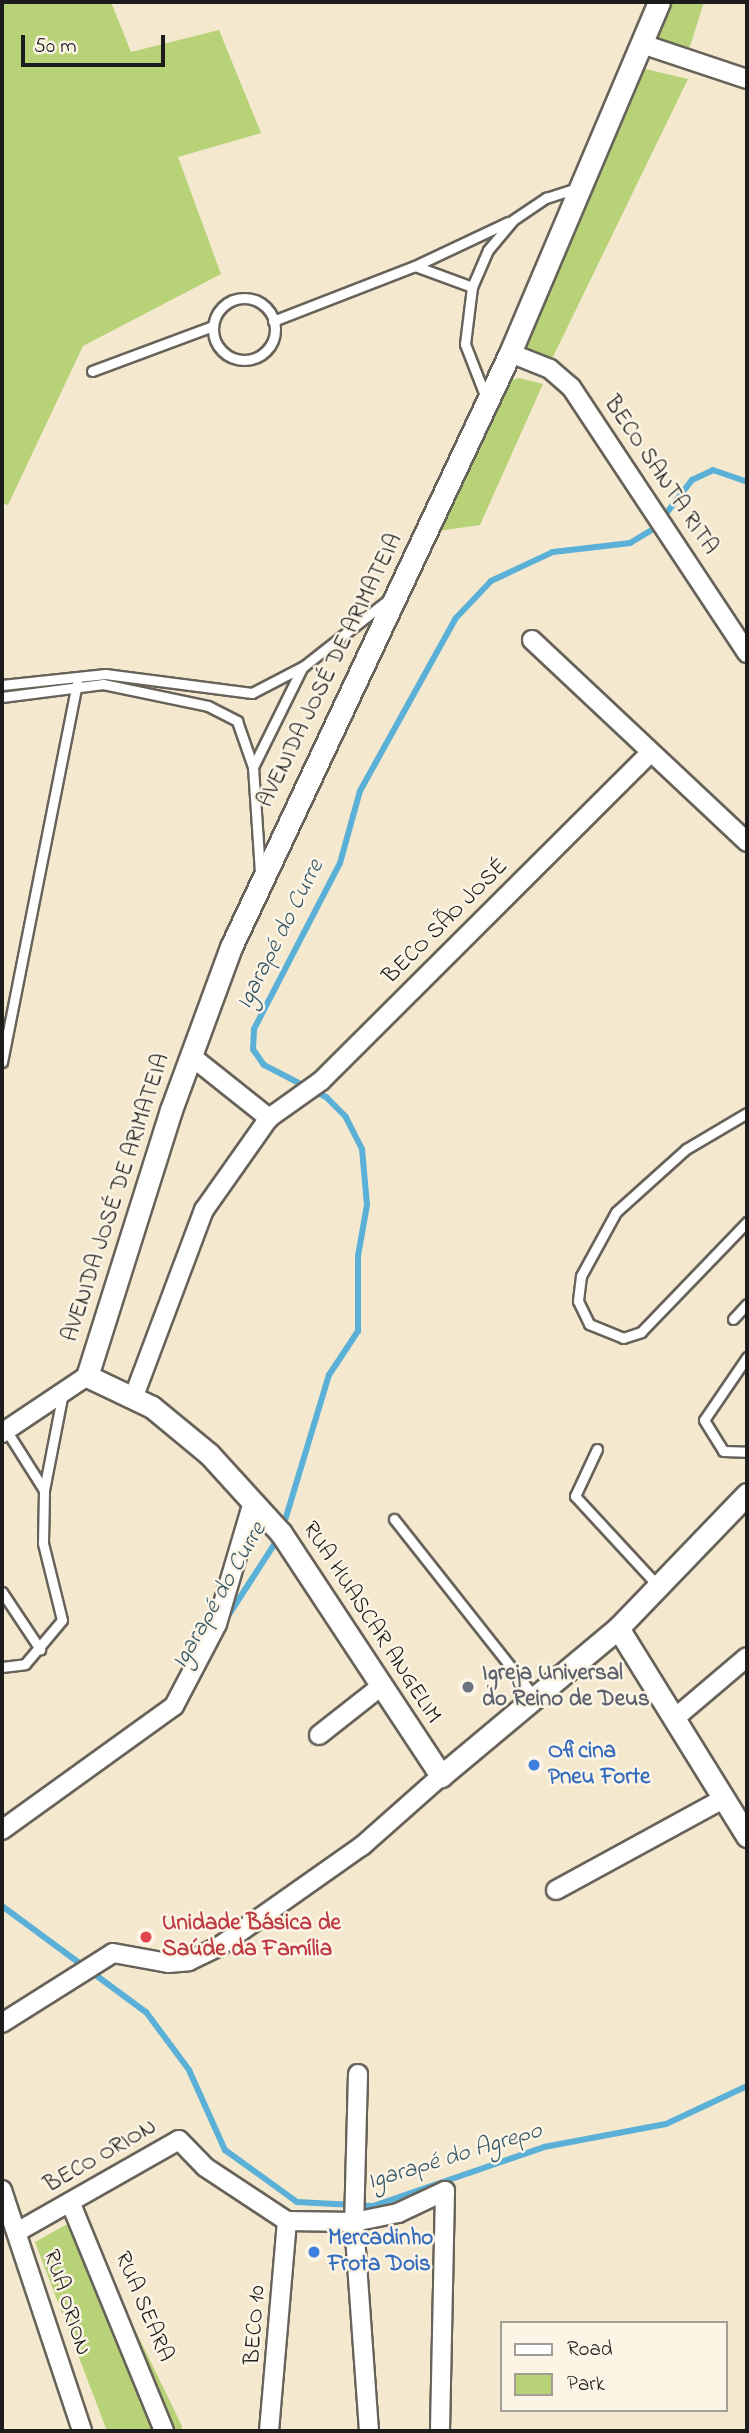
<!DOCTYPE html>
<meta charset="utf-8">
<style>
body{margin:0}
#map{position:relative;width:749px;height:2433px;overflow:hidden;background:#f4e8ce;font-family:"Indie Flower",sans-serif}
div>[style]{position:absolute}
[style*='--x']{left:calc(var(--x)*1px);top:calc(var(--y)*1px);width:calc(var(--w)*1px);rotate:calc(var(--a)*1deg)}
.green>*{inset:0;background:#b7d277}
.stream>*{height:6px;margin:-3px;padding:0 3px;transform-origin:3px;border-radius:3px;background:#5bb0d7}
.roads{filter:drop-shadow(2px 0 #68635a) drop-shadow(-2px 0 #68635a) drop-shadow(0 2px #68635a) drop-shadow(0 -2px #68635a)}
.service>*{height:9px;margin:-4.5px;padding:0 4.5px;transform-origin:4.5px;border-radius:4.5px;background:#fff}
.service>.ring{margin:-4.5px;padding:0;box-sizing:content-box;background:none;border:9px solid #fff;border-radius:50%}
.minor>*{height:18px;margin:-9px;padding:0 9px;transform-origin:9px;border-radius:9px;background:#fff}
.tertiary>*{height:21px;margin:-10.5px;padding:0 10.5px;transform-origin:10.5px;border-radius:10.5px;background:#fff}
.dots>*{width:19px;height:19px;translate:-50% -50%;box-sizing:border-box;border:4px solid #fcf5e5;border-radius:50%}
span{translate:-50% -50%;white-space:nowrap;text-align:center;line-height:1.15;-webkit-text-stroke:5px #fcf5e5;paint-order:stroke}
.street-label{font-size:23px;color:#1c1c1c}
.worship-label{font-size:23px;color:#5b616d;font-weight:700}
.left{translate:0 -50%;text-align:left}
.shop-label{font-size:23px;color:#366cbe;font-weight:700}
.health-label{font-size:23px;color:#be3a42;font-weight:700}
.water-label{font-size:24px;color:#355767;font-style:italic}
.frame{position:absolute;inset:0;border:4px solid #1c1c1c;pointer-events:none}
.legend{position:absolute;left:500px;top:2321px;width:228px;height:91px;box-sizing:border-box;background:#fcf5e5;border:2px solid #a29e95;margin:0;padding:9px 12px;list-style:none;font-size:21px;color:#1c1c1c}
.legend li{display:flex;align-items:center;gap:14px;height:35px}
.legend b{width:35px;border:2px solid #a29e95}
.scale{position:absolute;left:21px;top:35px;width:144px;height:32px;box-sizing:border-box;border:4px solid #1c1c1c;border-top:0;padding-left:9px;font-size:21px;line-height:24px;white-space:nowrap;color:#1c1c1c;-webkit-text-stroke:5px #fcf5e5;paint-order:stroke}
</style>
<div id="map">
<div class="green">
<i style="clip-path:polygon(2px 2px,111px 2px,131px 52px,219px 30px,261px 133px,178px 157px,221px 274px,83px 346px,8px 505px,2px 503px)"></i>
<i style="clip-path:polygon(666px 2px,704px 2px,687px 56px,651px 47px)"></i>
<i style="clip-path:polygon(641px 68px,688px 79px,550px 363px,518px 348px)"></i>
<i style="clip-path:polygon(519px 378px,543px 384px,480px 525px,438px 531px,508px 381px)"></i>
<i style="clip-path:polygon(80px 2217px,182px 2426px,181px 2431px,107px 2431px,35px 2242px)"></i>
</div>
<div class="stream">
<i style="--x:283;--y:1527;--w:159;--a:-73.2"></i>
<i style="--x:329;--y:1375;--w:53;--a:-56.6"></i>
<i style="--x:358;--y:1331;--w:75;--a:-90"></i>
<i style="--x:358;--y:1256;--w:52;--a:-80"></i>
<i style="--x:367;--y:1205;--w:56;--a:-95.1"></i>
<i style="--x:362;--y:1149;--w:36;--a:-117"></i>
<i style="--x:346;--y:1117;--w:28;--a:-135"></i>
<i style="--x:326;--y:1097;--w:70;--a:-152.7"></i>
<i style="--x:264;--y:1065;--w:19;--a:-125"></i>
<i style="--x:253;--y:1049;--w:20;--a:-87"></i>
<i style="--x:254;--y:1029;--w:187;--a:-62.6"></i>
<i style="--x:340;--y:863;--w:75;--a:-74.5"></i>
<i style="--x:360;--y:791;--w:198;--a:-61"></i>
<i style="--x:456;--y:618;--w:51;--a:-46.6"></i>
<i style="--x:491;--y:581;--w:68;--a:-25.1"></i>
<i style="--x:553;--y:552;--w:78;--a:-6.7"></i>
<i style="--x:630;--y:543;--w:29;--a:-31"></i>
<i style="--x:655;--y:528;--w:61;--a:-52.4"></i>
<i style="--x:692;--y:480;--w:23;--a:-25"></i>
<i style="--x:713;--y:470;--w:36;--a:19"></i>
<i style="--x:226;--y:1619;--w:98;--a:-57.1"></i>
<i style="--x:2;--y:1906;--w:179;--a:36.4"></i>
<i style="--x:146;--y:2012;--w:72;--a:53.4"></i>
<i style="--x:189;--y:2070;--w:88;--a:65.8"></i>
<i style="--x:225;--y:2150;--w:89;--a:35.8"></i>
<i style="--x:297;--y:2202;--w:76;--a:3"></i>
<i style="--x:373;--y:2206;--w:181;--a:-19"></i>
<i style="--x:544;--y:2147;--w:124;--a:-10.7"></i>
<i style="--x:666;--y:2124;--w:89;--a:-25.1"></i>
</div>
<div class="roads">
<div class="service">
<i style="--x:415;--y:266;--w:103;--a:-25.3"></i>
<i class="ring" style="left:213px;top:298px;width:53px;height:53px"></i>
<i style="--x:273;--y:321;--w:152;--a:-21.2"></i>
<i style="--x:415;--y:266;--w:61;--a:20.2"></i>
<i style="--x:92;--y:371;--w:129;--a:-20.4"></i>
<i style="--x:486;--y:398;--w:58;--a:-111.3"></i>
<i style="--x:465;--y:344;--w:57;--a:-83"></i>
<i style="--x:472;--y:287;--w:40;--a:-66.6"></i>
<i style="--x:488;--y:250;--w:39;--a:-50"></i>
<i style="--x:513;--y:220;--w:40;--a:-34"></i>
<i style="--x:546;--y:198;--w:35;--a:-18"></i>
<i style="--x:2;--y:685;--w:104;--a:-6.1"></i>
<i style="--x:105;--y:674;--w:148;--a:7.4"></i>
<i style="--x:252;--y:693;--w:59;--a:-27.4"></i>
<i style="--x:304;--y:666;--w:107;--a:-38.2"></i>
<i style="--x:2;--y:697;--w:102;--a:-7.3"></i>
<i style="--x:103;--y:684;--w:107;--a:11.8"></i>
<i style="--x:208;--y:706;--w:33;--a:27"></i>
<i style="--x:237;--y:721;--w:49;--a:70.8"></i>
<i style="--x:253;--y:767;--w:106;--a:86.2"></i>
<i style="--x:253;--y:767;--w:110;--a:-63.7"></i>
<i style="--x:2;--y:1062;--w:386;--a:-78.8"></i>
<i style="--x:747;--y:1113;--w:71;--a:149.5"></i>
<i style="--x:686;--y:1149;--w:94;--a:138"></i>
<i style="--x:616;--y:1212;--w:73;--a:118.7"></i>
<i style="--x:581;--y:1276;--w:25;--a:97"></i>
<i style="--x:578;--y:1301;--w:25;--a:64"></i>
<i style="--x:589;--y:1324;--w:37;--a:22"></i>
<i style="--x:623;--y:1338;--w:19;--a:-18"></i>
<i style="--x:641;--y:1332;--w:153;--a:-46.1"></i>
<i style="--x:733;--y:1319;--w:21;--a:-47"></i>
<i style="--x:747;--y:1357;--w:76;--a:124.3"></i>
<i style="--x:704;--y:1420;--w:36;--a:58"></i>
<i style="--x:723;--y:1451;--w:24;--a:2"></i>
<i style="--x:597;--y:1449;--w:52;--a:115.1"></i>
<i style="--x:575;--y:1496;--w:122;--a:47.3"></i>
<i style="--x:44;--y:1490;--w:100;--a:-79"></i>
<i style="--x:394;--y:1519;--w:226;--a:51.7"></i>
<i style="--x:2;--y:1592;--w:69;--a:56.3"></i>
<i style="--x:2;--y:1667;--w:23;--a:-7"></i>
<i style="--x:25;--y:1664;--w:57;--a:-49.9"></i>
<i style="--x:62;--y:1620;--w:79;--a:-103.9"></i>
<i style="--x:43;--y:1543;--w:53;--a:-88.9"></i>
<i style="--x:44;--y:1490;--w:71;--a:-122.3"></i>
</div>
<div class="minor">
<i style="--x:645;--y:45;--w:108;--a:18.4"></i>
<i style="--x:510;--y:353;--w:43;--a:21.8"></i>
<i style="--x:550;--y:369;--w:28;--a:41"></i>
<i style="--x:571;--y:387;--w:319;--a:56.5"></i>
<i style="--x:532;--y:640;--w:295;--a:43.2"></i>
<i style="--x:191;--y:1056;--w:100;--a:38.5"></i>
<i style="--x:134;--y:1396;--w:199;--a:-69.4"></i>
<i style="--x:204;--y:1210;--w:113;--a:-54.8"></i>
<i style="--x:269;--y:1118;--w:64;--a:-35.4"></i>
<i style="--x:321;--y:1081;--w:465;--a:-44.9"></i>
<i style="--x:2;--y:1433;--w:102;--a:-33.8"></i>
<i style="--x:675;--y:1718;--w:94;--a:-40.3"></i>
<i style="--x:319;--y:1735;--w:78;--a:-38.2"></i>
<i style="--x:2;--y:1830;--w:212;--a:-35.8"></i>
<i style="--x:174;--y:1706;--w:93;--a:-62.3"></i>
<i style="--x:217;--y:1624;--w:127;--a:-73.6"></i>
<i style="--x:556;--y:1890;--w:190;--a:-28.6"></i>
<i style="--x:2;--y:2023;--w:131;--a:-32.2"></i>
<i style="--x:113;--y:1953;--w:56;--a:10.3"></i>
<i style="--x:168;--y:1963;--w:21;--a:-5"></i>
<i style="--x:189;--y:1961;--w:34;--a:-26"></i>
<i style="--x:220;--y:1946;--w:174;--a:-35.2"></i>
<i style="--x:362;--y:1846;--w:106;--a:-41.5"></i>
<i style="--x:358;--y:2074;--w:148;--a:91.5"></i>
<i style="--x:354;--y:2222;--w:210;--a:85.9"></i>
<i style="--x:2;--y:2190;--w:254;--a:71.6"></i>
<i style="--x:71;--y:2204;--w:245;--a:67.7"></i>
<i style="--x:17;--y:2232;--w:186;--a:-29.6"></i>
<i style="--x:179;--y:2140;--w:37;--a:46"></i>
<i style="--x:205;--y:2167;--w:98;--a:33.4"></i>
<i style="--x:287;--y:2221;--w:67;--a:0.9"></i>
<i style="--x:354;--y:2222;--w:45;--a:-11.6"></i>
<i style="--x:398;--y:2213;--w:52;--a:-25.1"></i>
<i style="--x:445;--y:2191;--w:240;--a:91.2"></i>
<i style="--x:269;--y:2431;--w:211;--a:-85.1"></i>
</div>
<div class="tertiary">
<i style="--x:659;--y:2;--w:381;--a:113"></i>
<i style="--x:510;--y:353;--w:656;--a:115.16"></i>
<i style="--x:231;--y:947;--w:174;--a:110.2"></i>
<i style="--x:171;--y:1110;--w:279;--a:107.5"></i>
<i style="--x:87;--y:1376;--w:72;--a:25.5"></i>
<i style="--x:152;--y:1407;--w:74;--a:39.5"></i>
<i style="--x:209;--y:1454;--w:107;--a:47.7"></i>
<i style="--x:281;--y:1533;--w:291;--a:56.6"></i>
<i style="--x:441;--y:1776;--w:231;--a:-39.9"></i>
<i style="--x:618;--y:1628;--w:186;--a:-46.1"></i>
<i style="--x:618;--y:1628;--w:245;--a:58.2"></i>
</div>
</div>
<div class="dots">
<i style="left:468px;top:1687px;background:#6b7280"></i>
<i style="left:534px;top:1765px;background:#3f7fe0"></i>
<i style="left:146px;top:1937px;background:#e0444e"></i>
<i style="left:314px;top:2252px;background:#3f7fe0"></i>
</div>
<div class="street-label">
<span style="left:660px;top:476px;rotate:56deg">BECO SANTA RITA</span>
<span style="left:331px;top:671px;rotate:-64deg">AVENIDA JOSÉ DE ARIMATEIA</span>
<span style="left:446px;top:922px;rotate:-45deg">BECO SÃO JOSÉ</span>
<span style="left:117px;top:1198px;rotate:-72deg">AVENIDA JOSÉ DE ARIMATEIA</span>
<span style="left:371px;top:1623px;rotate:57deg">RUA HUASCAR ANGELIM</span>
<span style="left:101px;top:2157px;rotate:-30deg">BECO ORION</span>
<span style="left:66px;top:2303px;rotate:72deg">RUA ORION</span>
<span style="left:143px;top:2307px;rotate:67deg">RUA SEARA</span>
<span style="left:256px;top:2325px;rotate:-86deg">BECO 10</span>
</div>
<div class="worship-label">
<span class="left" style="left:482px;top:1687px">Igreja Universal<br>do Reino de Deus</span>
</div>
<div class="shop-label">
<span class="left" style="left:548px;top:1765px">Oficina<br>Pneu Forte</span>
<span class="left" style="left:328px;top:2252px">Mercadinho<br>Frota Dois</span>
</div>
<div class="health-label">
<span class="left" style="left:162px;top:1937px">Unidade Básica de<br>Saúde da Família</span>
</div>
<div class="water-label">
<span style="left:281px;top:935px;rotate:-63deg">Igarapé do Curre</span>
<span style="left:220px;top:1596px;rotate:-60deg">Igarapé do Curre</span>
<span style="left:455px;top:2157px;rotate:-17deg">Igarapé do Agrepo</span>
</div>
<div class="frame"></div>
<ul class="legend">
<li><b style="height:9px;background:#fff"></b>Road</li>
<li><b style="height:19px;background:#b7d277"></b>Park</li>
</ul>
<div class="scale">50 m</div>
</div>
